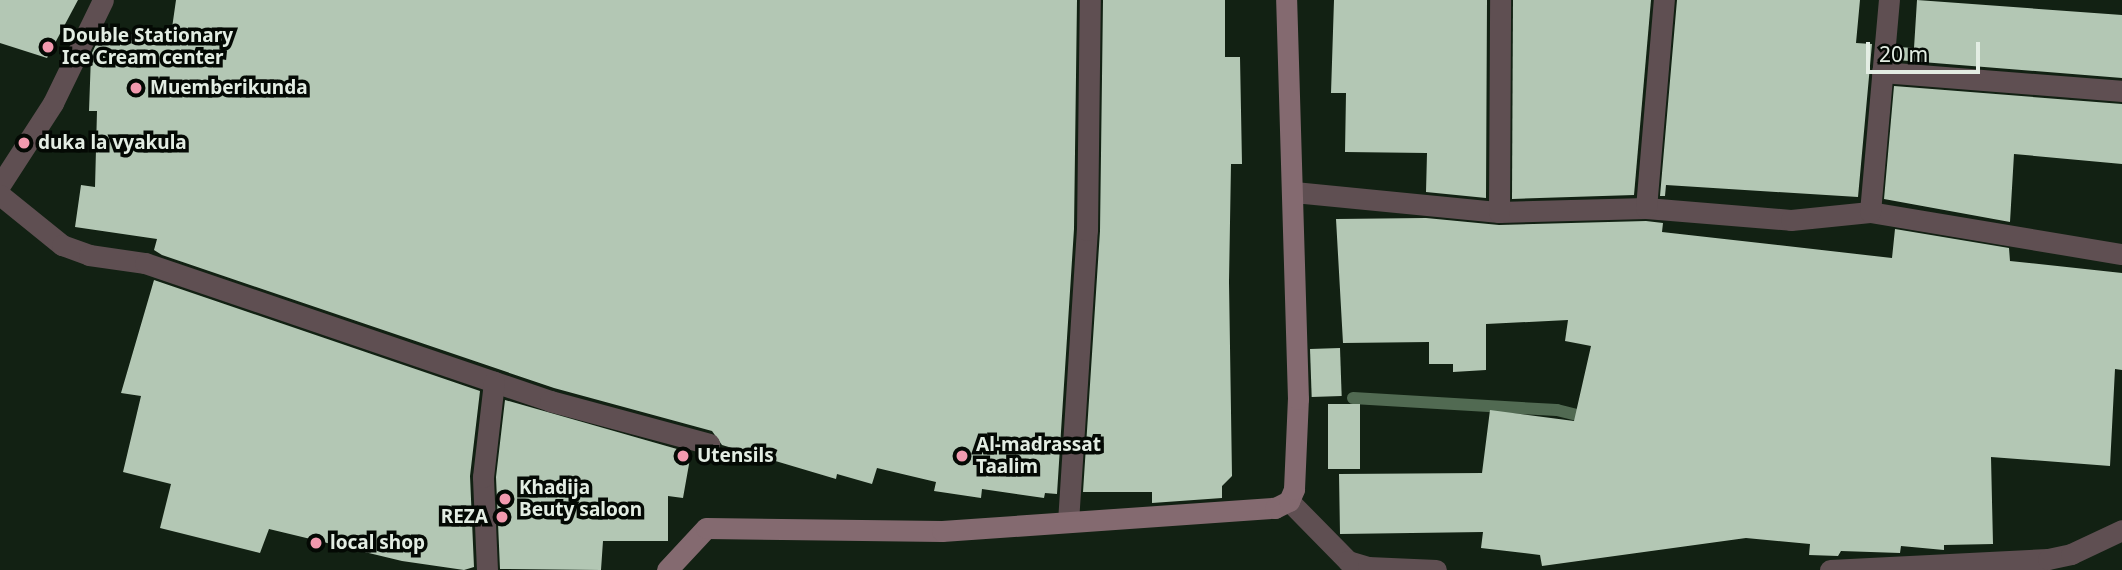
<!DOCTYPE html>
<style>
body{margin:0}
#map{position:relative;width:2122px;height:570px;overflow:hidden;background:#122113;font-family:"Noto Sans",sans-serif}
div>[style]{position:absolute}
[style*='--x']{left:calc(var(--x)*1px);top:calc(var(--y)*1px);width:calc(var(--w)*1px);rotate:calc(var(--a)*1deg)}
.stream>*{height:12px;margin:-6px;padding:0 6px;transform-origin:6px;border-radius:6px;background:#516a52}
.building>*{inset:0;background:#b3c7b4;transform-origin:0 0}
.street>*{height:21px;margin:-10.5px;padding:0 10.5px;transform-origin:10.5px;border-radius:10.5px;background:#5f4f52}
.secondary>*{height:21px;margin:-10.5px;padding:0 10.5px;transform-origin:10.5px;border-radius:10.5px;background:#846a70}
.dots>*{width:19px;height:19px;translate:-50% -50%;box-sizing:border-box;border:4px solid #040904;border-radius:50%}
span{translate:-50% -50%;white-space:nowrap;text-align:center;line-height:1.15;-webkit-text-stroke:7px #040904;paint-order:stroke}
.poi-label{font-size:19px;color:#e3ede3;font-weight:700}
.left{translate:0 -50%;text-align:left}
.right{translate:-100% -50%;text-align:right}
.scale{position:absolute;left:1866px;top:42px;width:114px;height:32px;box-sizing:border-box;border:4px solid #e3ede3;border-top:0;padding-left:9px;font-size:21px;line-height:24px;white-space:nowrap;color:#e3ede3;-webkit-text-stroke:5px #040904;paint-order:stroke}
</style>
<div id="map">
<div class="stream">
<i style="--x:1353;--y:398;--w:204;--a:3.4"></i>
<i style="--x:1557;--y:410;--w:33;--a:14"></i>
</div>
<div class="building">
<i style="clip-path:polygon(0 0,78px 0,47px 58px,0 43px)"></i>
<i style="clip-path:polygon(176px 0,1077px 0,1074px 229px,1057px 494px,1045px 493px,1044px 498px,982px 489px,981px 498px,934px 491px,936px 482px,877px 468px,872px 484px,837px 474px,836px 479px,722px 445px,712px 431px,554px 388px,162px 255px,154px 250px,157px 239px,75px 227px,81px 185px,95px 187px,97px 111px,89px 111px,91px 55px,101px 34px,171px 35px)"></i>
<i style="clip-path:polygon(1103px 0,1225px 0,1225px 57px,1240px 57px,1242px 164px,1231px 164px,1229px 282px,1232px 476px,1222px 486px,1222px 498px,1152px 503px,1152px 492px,1083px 492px,1100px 231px)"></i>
<i style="clip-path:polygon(1334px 0,1487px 0,1486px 198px,1426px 192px,1427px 153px,1345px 152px,1346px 93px,1331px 93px)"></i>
<i style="clip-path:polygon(1513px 0,1651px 0,1634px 195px,1512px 199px)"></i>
<i style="clip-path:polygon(1677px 0,1860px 0,1856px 43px,1872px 44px,1858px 197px,1666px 185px,1665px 196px,1660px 196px)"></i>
<i style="clip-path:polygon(1917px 0,2122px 15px,2122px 78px,1897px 60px,1898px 47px,1914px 48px)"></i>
<i style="clip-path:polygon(1894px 86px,2122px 104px,2122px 164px,2014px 154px,2010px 222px,1884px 199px)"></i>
<i style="clip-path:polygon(1336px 219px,1426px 218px,1499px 225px,1646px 221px,1663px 223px,1662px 232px,1892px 258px,1895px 229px,2009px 248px,2010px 261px,2122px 273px,2122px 370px,2115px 369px,2110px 466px,1991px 457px,1993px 544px,1944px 545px,1944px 550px,1901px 546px,1900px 553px,1841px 551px,1838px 556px,1809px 555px,1810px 544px,1746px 538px,1542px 566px,1540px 555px,1481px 548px,1483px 532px,1340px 534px,1339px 474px,1482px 473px,1490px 410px,1574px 421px,1591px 346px,1565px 341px,1568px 320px,1486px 324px,1486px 370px,1453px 372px,1453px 364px,1429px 364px,1429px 342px,1343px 343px)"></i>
<i style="clip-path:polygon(154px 280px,480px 391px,470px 476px,474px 567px,464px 570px,402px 561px,269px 529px,260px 553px,160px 528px,171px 484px,123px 472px,141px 396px,121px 393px)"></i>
<i style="left:1340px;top:348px;width:48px;height:30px;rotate:88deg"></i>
<i style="clip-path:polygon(505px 400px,691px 453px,683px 498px,668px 496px,668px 541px,603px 541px,601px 570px,500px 569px,496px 477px)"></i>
<i style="left:1328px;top:404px;width:32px;height:65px"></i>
</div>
<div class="street">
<i style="--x:1882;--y:72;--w:241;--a:4.5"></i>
<i style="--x:0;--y:185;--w:98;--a:-57.1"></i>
<i style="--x:53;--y:103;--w:114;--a:-64.1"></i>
<i style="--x:1294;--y:192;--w:206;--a:5.6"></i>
<i style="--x:1499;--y:212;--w:147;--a:-1.6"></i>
<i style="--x:1646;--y:208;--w:145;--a:4.7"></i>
<i style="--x:1791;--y:220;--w:79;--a:-5.8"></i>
<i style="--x:1870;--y:212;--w:255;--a:9.5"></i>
<i style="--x:0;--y:195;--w:80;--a:38.9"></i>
<i style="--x:62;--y:245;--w:29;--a:20"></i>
<i style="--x:89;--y:255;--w:57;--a:8.1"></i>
<i style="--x:145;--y:263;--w:428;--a:18.8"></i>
<i style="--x:550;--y:401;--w:165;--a:15.1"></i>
<i style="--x:1646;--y:208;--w:209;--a:-85.1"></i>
<i style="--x:1499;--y:212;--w:212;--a:-89.7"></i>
<i style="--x:1870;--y:212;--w:213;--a:-84.9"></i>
<i style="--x:1289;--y:501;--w:84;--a:45.5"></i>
<i style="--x:1348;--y:561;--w:21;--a:17"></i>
<i style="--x:1368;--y:567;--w:68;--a:2.5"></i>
<i style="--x:1068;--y:522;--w:293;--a:-86.3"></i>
<i style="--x:1087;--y:230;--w:230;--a:-89.3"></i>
<i style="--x:487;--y:570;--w:93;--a:-92.5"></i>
<i style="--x:483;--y:477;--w:96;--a:-83.4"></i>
<i style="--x:1830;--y:570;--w:218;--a:-2.9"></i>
<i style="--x:2048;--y:559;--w:24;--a:-12"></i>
<i style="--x:2071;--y:554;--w:56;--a:-25.2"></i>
</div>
<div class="secondary">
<i style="--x:667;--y:570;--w:57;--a:-47.1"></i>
<i style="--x:706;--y:528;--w:236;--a:0.7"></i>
<i style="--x:942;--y:531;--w:334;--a:-4"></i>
<i style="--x:1275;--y:508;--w:16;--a:-27"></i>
<i style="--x:1289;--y:501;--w:13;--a:-67"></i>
<i style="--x:1294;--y:489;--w:90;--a:-87.5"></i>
<i style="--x:1298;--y:399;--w:399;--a:-91.7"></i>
</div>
<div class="dots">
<i style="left:48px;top:47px;background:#f29aaf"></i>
<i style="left:136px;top:88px;background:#f29aaf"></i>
<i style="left:24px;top:143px;background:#f29aaf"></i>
<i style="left:683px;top:456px;background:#f29aaf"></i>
<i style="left:962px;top:456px;background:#f29aaf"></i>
<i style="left:505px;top:499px;background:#f29aaf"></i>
<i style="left:502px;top:517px;background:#f29aaf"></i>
<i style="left:316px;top:543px;background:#f29aaf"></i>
</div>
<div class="poi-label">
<span class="left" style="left:62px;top:47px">Double Stationary<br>Ice Cream center</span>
<span class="left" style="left:150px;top:88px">Muemberikunda</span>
<span class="left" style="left:38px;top:143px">duka la vyakula</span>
<span class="left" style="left:976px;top:456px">Al-madrassat<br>Taalim</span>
<span class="left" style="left:697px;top:456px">Utensils</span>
<span class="left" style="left:519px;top:499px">Khadija<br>Beuty saloon</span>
<span class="right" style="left:488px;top:517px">REZA</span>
<span class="left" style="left:330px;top:543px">local shop</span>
</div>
<div class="scale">20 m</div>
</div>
